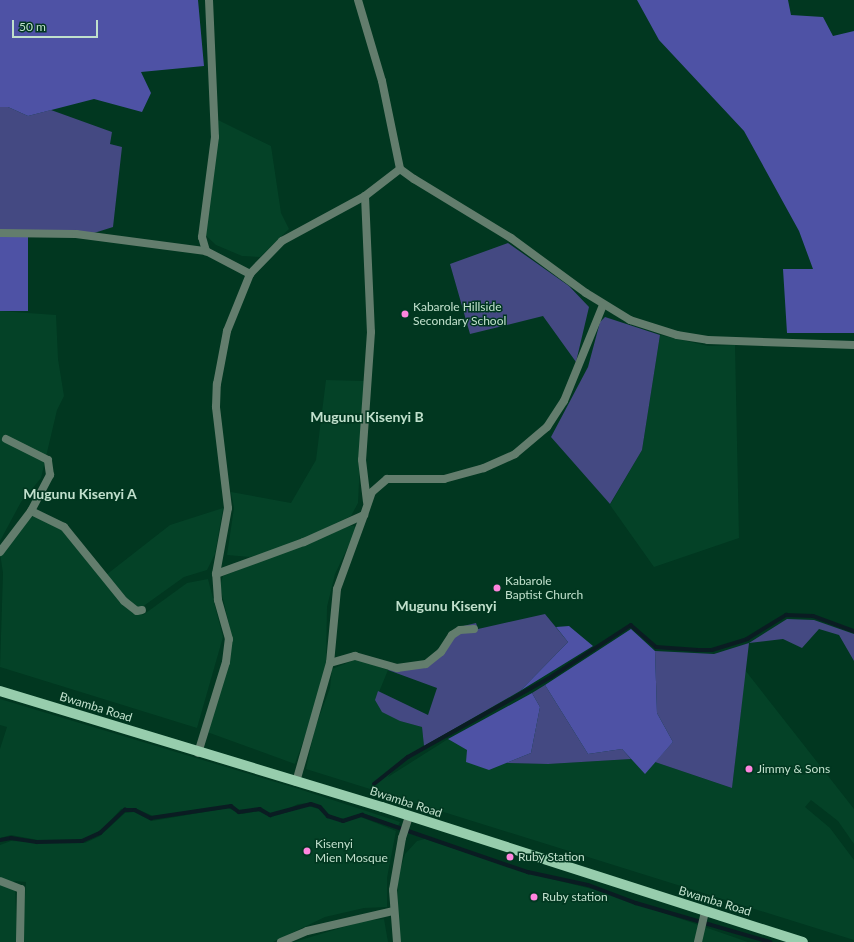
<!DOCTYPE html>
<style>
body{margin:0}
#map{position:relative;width:854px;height:942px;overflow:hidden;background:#013720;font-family:Lato,sans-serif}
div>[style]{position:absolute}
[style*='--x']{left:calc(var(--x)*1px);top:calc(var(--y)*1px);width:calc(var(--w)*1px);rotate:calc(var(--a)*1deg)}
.built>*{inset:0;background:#044227}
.green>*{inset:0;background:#444982}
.forest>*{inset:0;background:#4e52a5;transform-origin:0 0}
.stream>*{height:3.5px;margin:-1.75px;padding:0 1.75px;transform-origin:1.75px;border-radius:1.75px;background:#0a1c22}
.minor>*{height:8px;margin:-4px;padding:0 4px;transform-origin:4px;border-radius:4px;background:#637d6d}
.tertiary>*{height:8px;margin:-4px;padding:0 4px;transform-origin:4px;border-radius:4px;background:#637d6d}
.primary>*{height:10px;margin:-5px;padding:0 5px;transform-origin:5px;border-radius:5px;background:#97cdad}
.dots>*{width:11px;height:11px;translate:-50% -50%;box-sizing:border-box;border:2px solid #013720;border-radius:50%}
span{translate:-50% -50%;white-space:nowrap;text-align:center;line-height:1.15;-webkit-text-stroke:3px #013720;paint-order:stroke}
.poi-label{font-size:12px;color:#c0e0cc}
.left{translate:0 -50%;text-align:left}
.street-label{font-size:12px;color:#c0e0cc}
.quarter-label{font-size:14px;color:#c0e0cc;font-weight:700}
.scale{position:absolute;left:12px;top:20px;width:86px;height:18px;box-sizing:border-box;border:2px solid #c0e0cc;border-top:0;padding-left:5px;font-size:12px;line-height:14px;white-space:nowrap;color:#c0e0cc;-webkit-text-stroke:3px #013720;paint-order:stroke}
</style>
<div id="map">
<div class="built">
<i style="clip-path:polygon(216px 119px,271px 146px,281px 213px,289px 229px,260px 257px,242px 256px,216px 245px,201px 231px)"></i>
<i style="clip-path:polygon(0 311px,56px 315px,58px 359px,64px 396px,57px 410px,41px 478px,21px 502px,0 541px)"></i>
<i style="clip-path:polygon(660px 335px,708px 346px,735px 345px,739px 538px,654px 567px,610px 505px,642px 450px)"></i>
<i style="clip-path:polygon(326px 380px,364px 381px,358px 503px,351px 516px,286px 547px,250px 557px,227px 555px,234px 508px,231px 492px,291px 503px,316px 460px)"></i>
<i style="clip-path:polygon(223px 508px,215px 554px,207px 570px,184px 577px,138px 610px,143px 615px,187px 583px,208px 579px,223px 637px,197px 728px,0 667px,3px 573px,0 553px,26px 515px,59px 523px,106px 575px,170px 525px)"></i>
<i style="clip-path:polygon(350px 526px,354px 526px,356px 530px,335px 574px,327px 607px,326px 668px,318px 700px,295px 764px,207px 732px,230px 658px,232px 637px,220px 586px,223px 576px)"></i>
<i style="clip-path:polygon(357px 659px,388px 670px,379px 692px,400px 721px,422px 727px,424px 746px,401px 760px,388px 777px,448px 739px,467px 750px,489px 770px,506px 763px,548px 764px,631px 759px,645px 773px,655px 762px,732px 788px,745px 670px,854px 809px,854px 844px,838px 821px,811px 800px,805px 807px,830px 828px,854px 860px,854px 940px,306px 769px,315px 728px,330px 688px,332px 669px)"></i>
<i style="clip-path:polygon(0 699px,299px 789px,400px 822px,398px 826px,363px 813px,344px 819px,329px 815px,322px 806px,312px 803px,298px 804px,280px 813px,270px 813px,261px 808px,239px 810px,232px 805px,153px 816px,135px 808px,121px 809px,101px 831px,81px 840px,38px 840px,11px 835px,0 838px,0 749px,7px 727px,0 725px)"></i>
<i style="clip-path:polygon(308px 806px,319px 809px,329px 818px,345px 822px,361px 817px,396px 831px,387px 878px,387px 907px,364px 908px,325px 917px,273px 942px,22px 942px,26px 882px,15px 881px,5px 887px,15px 886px,17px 942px,0 942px,0 845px,11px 841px,85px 843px,100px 836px,125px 813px,134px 812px,152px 821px,228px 808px,242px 814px,258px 811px,271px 817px)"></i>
<i style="clip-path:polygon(425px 839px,531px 874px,600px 891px,748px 942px,400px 942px,397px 924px,398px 878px,405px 854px,417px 841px)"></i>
<i style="clip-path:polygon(384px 919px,388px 942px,294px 942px,364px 921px)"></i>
</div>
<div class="green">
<i style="clip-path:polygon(0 107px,8px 107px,28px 116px,51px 110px,112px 132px,110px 144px,122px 147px,113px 227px,94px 233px,0 234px)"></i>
<i style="clip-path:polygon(508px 243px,569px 286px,589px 307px,576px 362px,543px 316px,470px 334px,450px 264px)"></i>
<i style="clip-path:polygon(605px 317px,660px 335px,642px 450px,610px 504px,551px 437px,588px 367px,600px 322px)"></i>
<i style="clip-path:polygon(545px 614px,568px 642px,520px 691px,424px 746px,422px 727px,400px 721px,382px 712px,375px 700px,378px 691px,428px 715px,437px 688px,388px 670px,391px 665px,413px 666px,434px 657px,459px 627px,476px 623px,478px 629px)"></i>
<i style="clip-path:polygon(787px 619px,814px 620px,854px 634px,854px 661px,839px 635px,819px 629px,802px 648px,783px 639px,749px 643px,732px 788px,655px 762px,673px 742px,657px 713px,655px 651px,714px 654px,749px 643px)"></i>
<i style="clip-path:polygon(545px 685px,588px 754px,622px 749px,631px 759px,548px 764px,506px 763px,531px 753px,540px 707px,532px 693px)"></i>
</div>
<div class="forest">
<i style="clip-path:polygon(0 0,198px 0,204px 66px,141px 72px,151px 93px,142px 112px,94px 99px,28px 116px,8px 107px,0 107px)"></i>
<i style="clip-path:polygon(637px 0,788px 0,791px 15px,823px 17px,833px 36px,854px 31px,854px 333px,787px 333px,783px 269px,813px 269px,799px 231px,744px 131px,659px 40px)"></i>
<i style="left:0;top:234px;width:28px;height:77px"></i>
<i style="clip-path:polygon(569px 626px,593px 646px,520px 691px,568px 642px,556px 627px)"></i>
<i style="clip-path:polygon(631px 629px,655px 651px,657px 713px,673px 742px,645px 774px,622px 749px,588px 754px,545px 685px)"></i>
<i style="clip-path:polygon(532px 693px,540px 707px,531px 753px,489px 770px,466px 762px,467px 750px,448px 739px)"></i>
</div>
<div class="stream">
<i style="--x:374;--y:784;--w:43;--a:-38.5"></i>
<i style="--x:408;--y:757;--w:164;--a:-29.2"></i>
<i style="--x:551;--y:677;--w:95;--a:-33"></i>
<i style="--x:631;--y:625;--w:33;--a:41"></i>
<i style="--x:656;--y:647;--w:42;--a:4.1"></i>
<i style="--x:698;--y:650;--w:14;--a:0"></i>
<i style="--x:712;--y:650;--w:37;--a:-17"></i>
<i style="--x:747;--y:639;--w:46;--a:-31.6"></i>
<i style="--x:786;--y:615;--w:27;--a:2"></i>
<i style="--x:813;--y:616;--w:44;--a:20.1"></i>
<i style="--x:0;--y:840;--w:11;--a:-10"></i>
<i style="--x:11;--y:838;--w:26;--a:9"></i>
<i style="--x:37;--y:842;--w:45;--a:-1.3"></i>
<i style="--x:82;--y:841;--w:20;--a:-24"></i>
<i style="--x:100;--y:833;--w:34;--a:-43"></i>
<i style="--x:125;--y:810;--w:10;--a:0"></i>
<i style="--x:135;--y:810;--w:18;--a:27"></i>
<i style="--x:151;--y:818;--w:81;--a:-8.5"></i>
<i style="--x:231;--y:806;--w:10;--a:37"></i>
<i style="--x:239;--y:812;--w:21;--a:-8"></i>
<i style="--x:260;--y:809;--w:12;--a:31"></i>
<i style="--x:270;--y:815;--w:42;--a:-15"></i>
<i style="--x:311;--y:804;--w:9;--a:18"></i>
<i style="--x:320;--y:807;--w:12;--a:48"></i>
<i style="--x:328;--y:816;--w:16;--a:18"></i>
<i style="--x:343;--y:821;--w:20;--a:-18"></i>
<i style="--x:362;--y:815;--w:176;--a:19"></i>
<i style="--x:528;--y:872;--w:61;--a:12.2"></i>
<i style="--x:588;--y:885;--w:51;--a:20.6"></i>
<i style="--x:636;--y:903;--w:140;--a:16.2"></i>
</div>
<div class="minor">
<i style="--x:209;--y:0;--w:137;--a:87.5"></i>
<i style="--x:215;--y:137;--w:101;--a:97.4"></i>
<i style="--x:202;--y:237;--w:15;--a:74"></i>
<i style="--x:206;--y:251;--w:50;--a:27.6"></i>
<i style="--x:358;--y:0;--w:84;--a:73.5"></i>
<i style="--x:382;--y:81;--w:90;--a:78.4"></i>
<i style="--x:400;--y:169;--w:17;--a:36"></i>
<i style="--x:414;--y:179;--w:114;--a:31.3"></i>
<i style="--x:511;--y:238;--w:93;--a:36.3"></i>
<i style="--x:586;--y:293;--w:52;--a:31.5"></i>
<i style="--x:630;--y:320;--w:49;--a:17.7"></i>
<i style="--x:677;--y:335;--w:31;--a:9"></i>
<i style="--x:708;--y:340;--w:146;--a:2"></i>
<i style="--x:365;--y:196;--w:136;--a:87.5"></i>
<i style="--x:371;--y:332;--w:128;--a:94"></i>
<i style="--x:362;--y:460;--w:42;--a:83.2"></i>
<i style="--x:0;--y:233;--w:76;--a:0.8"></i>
<i style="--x:76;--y:234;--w:131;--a:7.5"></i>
<i style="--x:31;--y:511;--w:37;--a:26"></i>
<i style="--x:64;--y:527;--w:95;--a:51"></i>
<i style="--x:124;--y:601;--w:16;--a:38"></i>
<i style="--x:137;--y:611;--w:5;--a:-11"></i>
<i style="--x:0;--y:552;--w:51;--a:-52.9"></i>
<i style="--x:31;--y:511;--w:41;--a:-62.2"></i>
<i style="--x:50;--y:475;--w:15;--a:-98"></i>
<i style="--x:48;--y:460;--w:47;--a:-153.4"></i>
<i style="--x:216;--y:574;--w:94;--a:-20"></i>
<i style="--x:304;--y:542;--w:66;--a:-24.2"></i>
<i style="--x:364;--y:515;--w:24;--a:-71"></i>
<i style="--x:372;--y:492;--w:20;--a:-41"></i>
<i style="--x:387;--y:479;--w:57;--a:0"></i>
<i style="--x:444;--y:479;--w:41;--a:-15.4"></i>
<i style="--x:484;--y:468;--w:34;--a:-24"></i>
<i style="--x:515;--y:454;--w:42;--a:-40.2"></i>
<i style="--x:547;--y:427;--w:31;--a:-57"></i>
<i style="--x:564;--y:401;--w:104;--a:-67.9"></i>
<i style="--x:330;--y:663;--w:26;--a:-16"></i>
<i style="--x:355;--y:656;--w:44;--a:15.9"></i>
<i style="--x:397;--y:668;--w:29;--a:-8"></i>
<i style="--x:426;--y:664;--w:19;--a:-39"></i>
<i style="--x:441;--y:652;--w:20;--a:-57"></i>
<i style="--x:452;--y:635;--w:9;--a:-32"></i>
<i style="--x:460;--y:630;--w:14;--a:-4"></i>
<i style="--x:198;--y:753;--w:95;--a:-72.9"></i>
<i style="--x:226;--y:662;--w:23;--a:-83"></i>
<i style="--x:229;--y:639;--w:41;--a:-105.8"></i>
<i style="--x:218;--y:600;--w:26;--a:-94"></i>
<i style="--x:216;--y:574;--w:67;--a:-79.7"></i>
<i style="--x:228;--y:508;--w:102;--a:-96.8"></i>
<i style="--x:216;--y:407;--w:23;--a:-88"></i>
<i style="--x:217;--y:384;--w:54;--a:-79.3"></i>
<i style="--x:227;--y:331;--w:61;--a:-68"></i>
<i style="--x:250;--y:274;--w:46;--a:-45.9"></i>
<i style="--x:282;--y:241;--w:94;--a:-28.5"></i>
<i style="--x:365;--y:196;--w:44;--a:-37.6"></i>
<i style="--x:296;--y:782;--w:124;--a:-74.1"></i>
<i style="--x:330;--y:663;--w:74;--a:-84.6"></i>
<i style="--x:337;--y:589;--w:79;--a:-70"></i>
<i style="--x:0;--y:881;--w:22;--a:21"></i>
<i style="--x:21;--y:889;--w:53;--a:91.1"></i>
<i style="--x:281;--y:942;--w:28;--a:-23"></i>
<i style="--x:307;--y:931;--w:88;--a:-13.1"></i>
<i style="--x:397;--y:942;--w:52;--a:-94.4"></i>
<i style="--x:393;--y:890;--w:53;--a:-80.2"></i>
<i style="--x:698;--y:942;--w:32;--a:-77"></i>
</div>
<div class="tertiary">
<i style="--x:402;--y:838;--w:22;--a:-72"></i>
</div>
<div class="primary">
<i style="--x:0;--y:691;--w:399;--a:16.9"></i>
<i style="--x:382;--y:807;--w:442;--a:17.8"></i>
</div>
<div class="dots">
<i style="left:405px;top:314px;background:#ff85de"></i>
<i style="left:497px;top:588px;background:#ff85de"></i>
<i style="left:749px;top:769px;background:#ff85de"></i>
<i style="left:307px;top:851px;background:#ff85de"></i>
<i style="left:510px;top:857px;background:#ff85de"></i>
<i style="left:534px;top:897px;background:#ff85de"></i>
</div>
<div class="poi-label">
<span class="left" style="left:413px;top:314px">Kabarole Hillside<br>Secondary School</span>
<span class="left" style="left:505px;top:588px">Kabarole<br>Baptist Church</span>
<span class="left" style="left:757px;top:769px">Jimmy &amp; Sons</span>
<span class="left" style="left:315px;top:851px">Kisenyi<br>Mien Mosque</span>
<span class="left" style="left:518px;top:857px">Ruby Station</span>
<span class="left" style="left:542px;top:897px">Ruby station</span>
</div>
<div class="street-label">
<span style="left:96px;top:707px;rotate:17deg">Bwamba Road</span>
<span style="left:406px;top:802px;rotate:18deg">Bwamba Road</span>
<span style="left:715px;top:901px;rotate:17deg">Bwamba Road</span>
</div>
<div class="quarter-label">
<span style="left:367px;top:417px">Mugunu Kisenyi B</span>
<span style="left:80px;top:494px">Mugunu Kisenyi A</span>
<span style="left:446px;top:606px">Mugunu Kisenyi</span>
</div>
<div class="scale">50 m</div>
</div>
